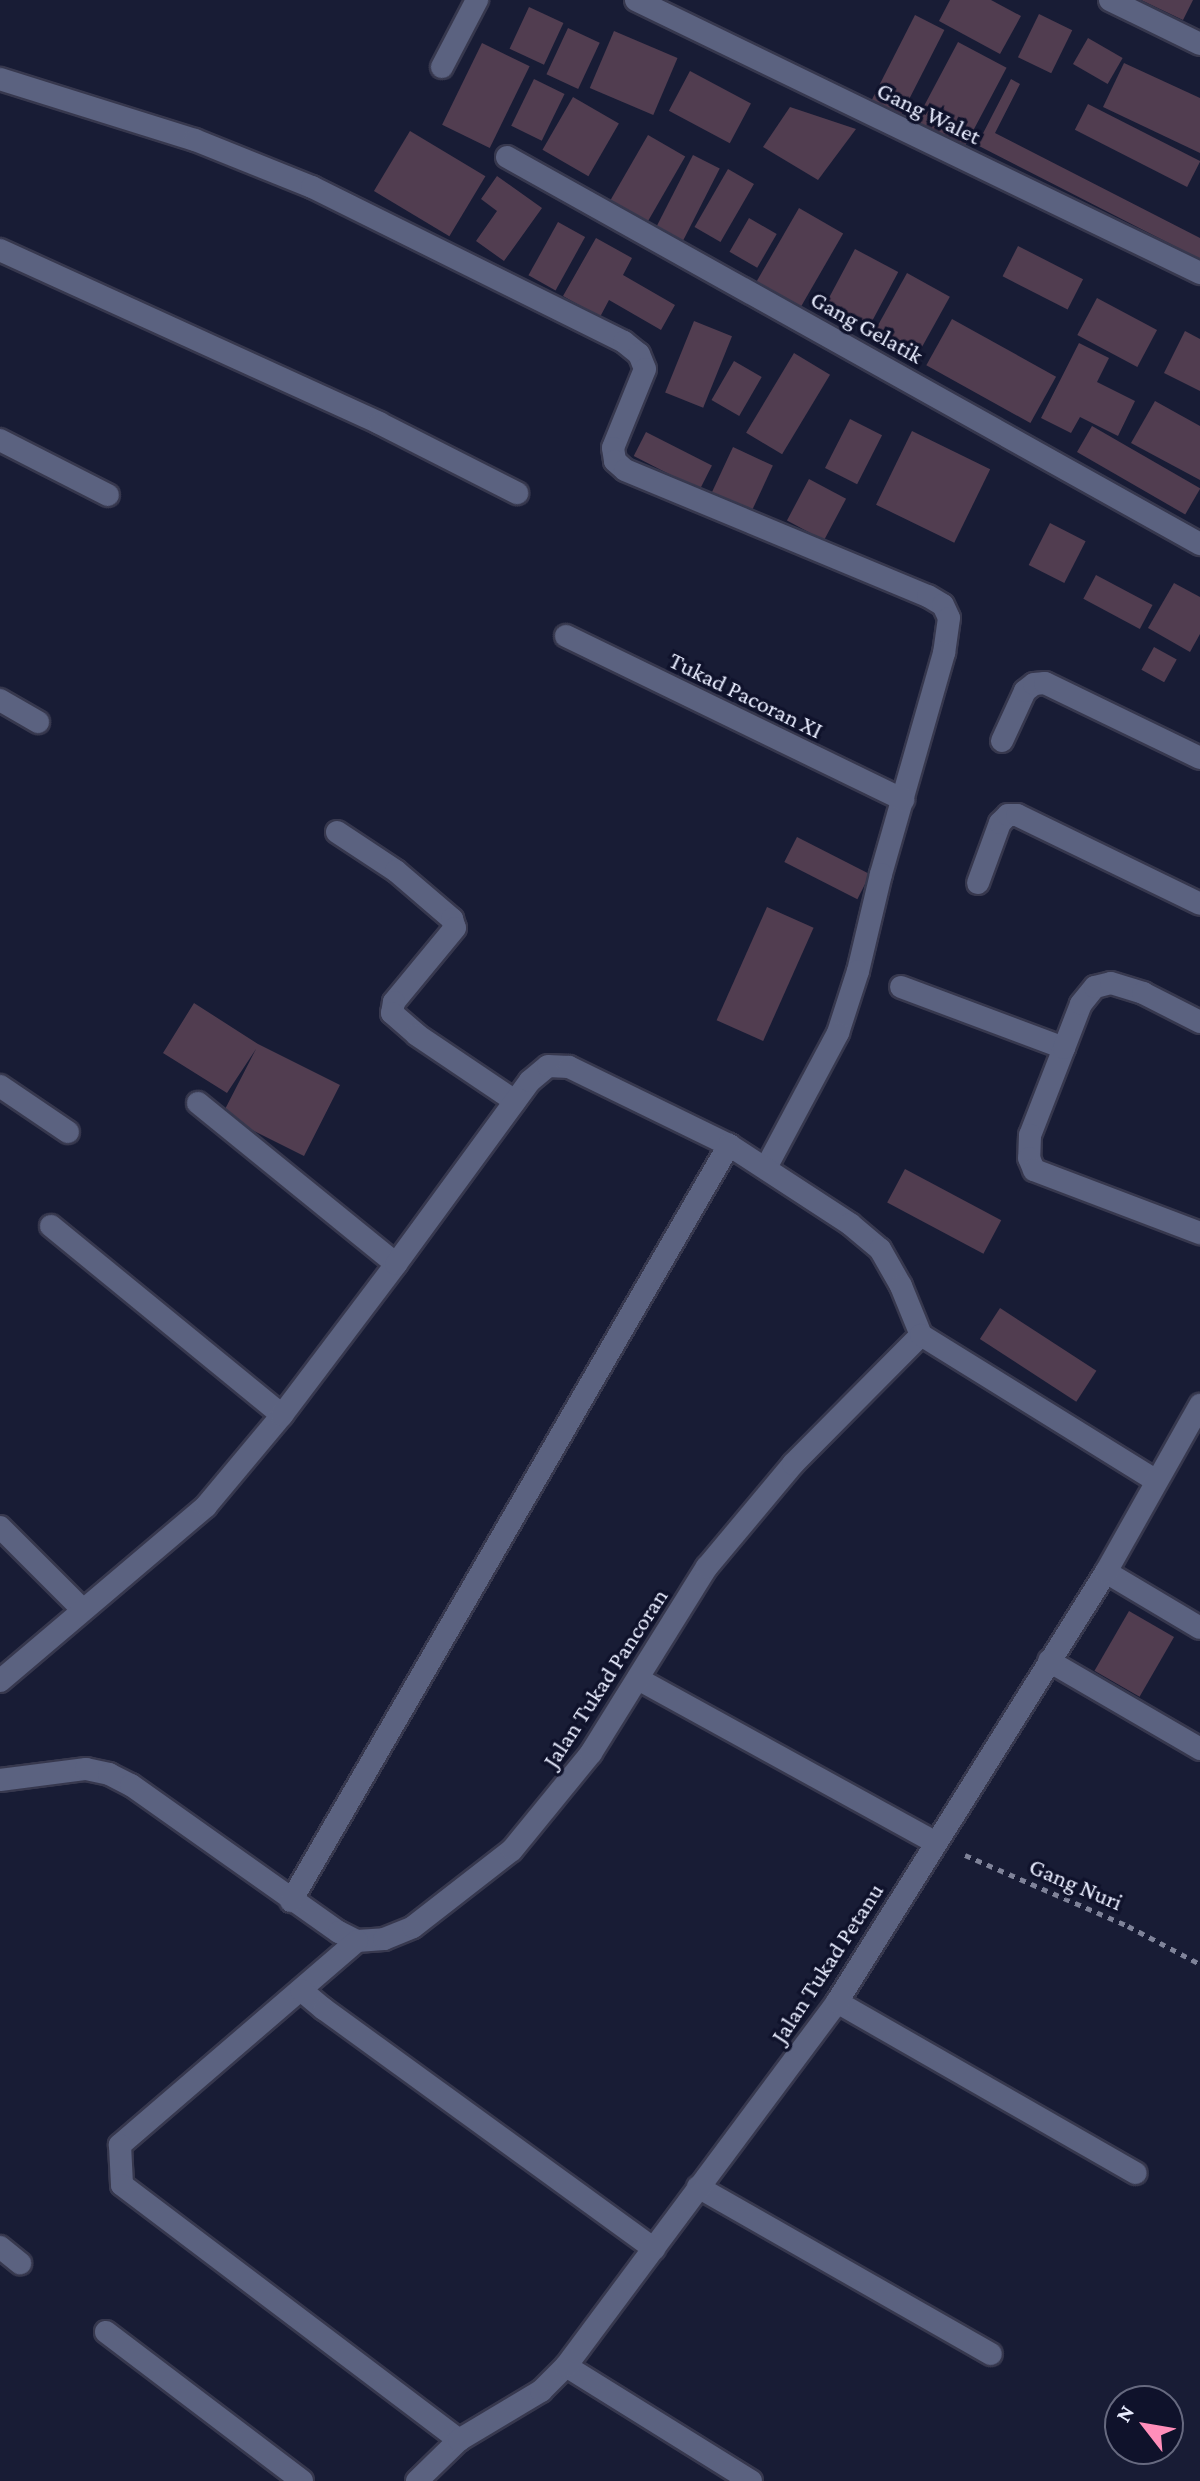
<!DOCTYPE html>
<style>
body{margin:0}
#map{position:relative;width:1200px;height:2481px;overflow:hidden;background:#181c35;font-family:"Crimson Pro",serif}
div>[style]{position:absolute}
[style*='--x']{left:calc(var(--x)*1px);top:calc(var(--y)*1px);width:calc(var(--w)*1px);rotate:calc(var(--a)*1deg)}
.building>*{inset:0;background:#513d50;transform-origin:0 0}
.path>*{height:5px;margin-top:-2.5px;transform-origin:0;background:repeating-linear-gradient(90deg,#7f8399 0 6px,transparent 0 12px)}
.roads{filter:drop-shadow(2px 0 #37384e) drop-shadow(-2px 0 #37384e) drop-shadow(0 2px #37384e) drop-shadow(0 -2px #37384e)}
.minor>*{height:22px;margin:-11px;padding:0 11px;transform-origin:11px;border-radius:11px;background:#5b6280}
.tertiary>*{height:22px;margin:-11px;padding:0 11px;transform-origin:11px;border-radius:11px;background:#5b6280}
span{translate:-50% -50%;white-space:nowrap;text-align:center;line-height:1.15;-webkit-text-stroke:7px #0f122b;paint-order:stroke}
.street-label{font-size:24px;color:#e8ecfe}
.north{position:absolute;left:1104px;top:2385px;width:80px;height:80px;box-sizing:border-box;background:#0f122b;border:2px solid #66697f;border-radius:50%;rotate:301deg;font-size:22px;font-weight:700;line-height:32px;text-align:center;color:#e8ecfe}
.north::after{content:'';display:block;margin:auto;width:28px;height:36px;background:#ff8eba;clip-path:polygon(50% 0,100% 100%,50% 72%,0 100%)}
</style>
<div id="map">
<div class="building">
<i style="clip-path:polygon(950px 0,991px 0,1021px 16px,1000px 54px,939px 21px)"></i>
<i style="clip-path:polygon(1141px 0,1193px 0,1183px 20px)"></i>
<i style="left:529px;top:7px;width:38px;height:46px;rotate:25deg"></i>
<i style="left:1039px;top:14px;width:37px;height:48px;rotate:26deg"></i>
<i style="left:915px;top:15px;width:33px;height:102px;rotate:27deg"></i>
<i style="left:568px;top:28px;width:35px;height:51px;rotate:25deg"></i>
<i style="left:614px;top:31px;width:69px;height:62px;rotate:23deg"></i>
<i style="left:1088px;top:38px;width:40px;height:30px;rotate:30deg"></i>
<i style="left:958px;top:42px;width:55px;height:97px;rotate:28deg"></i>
<i style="left:482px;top:43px;width:53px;height:91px;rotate:26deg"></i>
<i style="clip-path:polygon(1124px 63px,1200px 98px,1200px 153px,1103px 107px)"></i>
<i style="left:690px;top:71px;width:69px;height:45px;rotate:28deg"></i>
<i style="left:534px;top:79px;width:34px;height:52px;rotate:26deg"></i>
<i style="clip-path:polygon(1011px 79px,1020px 84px,995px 133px,1200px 238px,1200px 259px,977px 145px)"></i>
<i style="left:573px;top:97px;width:53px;height:61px;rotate:30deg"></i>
<i style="left:1088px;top:104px;width:126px;height:29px;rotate:27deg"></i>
<i style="clip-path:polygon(790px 107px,856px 129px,818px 180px,763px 147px)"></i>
<i style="left:410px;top:131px;width:88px;height:70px;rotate:31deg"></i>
<i style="left:648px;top:135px;width:43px;height:81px;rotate:30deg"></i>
<i style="left:693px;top:155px;width:30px;height:89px;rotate:27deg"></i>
<i style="left:728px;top:169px;width:30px;height:67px;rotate:30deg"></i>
<i style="clip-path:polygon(497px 176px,542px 208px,504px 261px,476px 241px,497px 211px,481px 199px)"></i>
<i style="left:799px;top:208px;width:51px;height:90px;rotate:30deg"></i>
<i style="left:749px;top:218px;width:32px;height:39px;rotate:30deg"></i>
<i style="left:558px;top:222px;width:31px;height:61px;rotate:29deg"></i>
<i style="clip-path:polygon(596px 238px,632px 258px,623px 275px,675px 305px,661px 330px,609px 300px,600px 317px,563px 296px)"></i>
<i style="left:1018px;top:246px;width:73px;height:34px;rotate:27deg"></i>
<i style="left:855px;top:249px;width:49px;height:61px;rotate:28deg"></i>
<i style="left:907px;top:273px;width:49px;height:73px;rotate:29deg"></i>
<i style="left:1097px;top:298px;width:68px;height:42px;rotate:28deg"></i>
<i style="left:952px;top:319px;width:119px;height:53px;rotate:29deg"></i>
<i style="left:694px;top:321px;width:41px;height:77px;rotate:22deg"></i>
<i style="clip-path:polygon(1185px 331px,1200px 339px,1200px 391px,1164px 373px)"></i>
<i style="clip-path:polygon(1079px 343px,1109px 358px,1097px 382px,1135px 401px,1118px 436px,1080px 417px,1071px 433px,1041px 418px)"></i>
<i style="left:794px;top:353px;width:42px;height:93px;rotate:31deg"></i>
<i style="left:734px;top:361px;width:32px;height:45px;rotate:30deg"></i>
<i style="clip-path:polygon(1155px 401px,1200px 426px,1200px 480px,1131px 443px)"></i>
<i style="left:850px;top:419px;width:36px;height:55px;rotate:27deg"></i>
<i style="left:1092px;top:426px;width:125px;height:30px;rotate:30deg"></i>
<i style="left:912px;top:431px;width:87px;height:82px;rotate:26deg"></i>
<i style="left:646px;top:432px;width:74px;height:27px;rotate:27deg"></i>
<i style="left:733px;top:447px;width:44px;height:51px;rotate:25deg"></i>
<i style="left:809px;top:479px;width:42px;height:47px;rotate:28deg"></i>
<i style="left:1050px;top:523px;width:40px;height:47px;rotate:27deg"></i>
<i style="left:1096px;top:575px;width:64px;height:27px;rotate:28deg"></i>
<i style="clip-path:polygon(1174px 583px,1200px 597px,1200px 634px,1190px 652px,1148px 628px)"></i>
<i style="left:1154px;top:647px;width:26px;height:26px;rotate:29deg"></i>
<i style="left:797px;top:837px;width:82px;height:28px;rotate:27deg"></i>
<i style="left:767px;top:907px;width:51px;height:124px;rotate:24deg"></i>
<i style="clip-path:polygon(194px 1003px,258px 1044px,340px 1085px,304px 1156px,222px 1115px,256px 1049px,227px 1093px,163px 1053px)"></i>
<i style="left:905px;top:1169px;width:109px;height:38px;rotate:28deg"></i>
<i style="left:1000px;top:1308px;width:115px;height:37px;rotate:33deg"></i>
<i style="left:1129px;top:1611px;width:52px;height:69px;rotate:30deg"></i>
</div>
<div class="path">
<i style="--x:965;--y:1855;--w:178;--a:23.5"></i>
<i style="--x:1128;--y:1926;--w:81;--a:27.8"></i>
</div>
<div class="roads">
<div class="minor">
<i style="--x:636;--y:0;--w:627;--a:25.83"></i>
<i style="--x:1110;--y:0;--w:100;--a:26.1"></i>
<i style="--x:442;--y:67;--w:76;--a:-62.4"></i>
<i style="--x:0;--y:79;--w:204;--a:17.4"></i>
<i style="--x:195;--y:140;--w:126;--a:21.9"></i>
<i style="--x:312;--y:187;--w:348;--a:26.4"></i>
<i style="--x:624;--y:342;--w:19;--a:39"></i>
<i style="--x:639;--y:354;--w:16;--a:68"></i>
<i style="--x:645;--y:369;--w:85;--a:112.1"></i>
<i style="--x:613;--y:448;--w:13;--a:81"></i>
<i style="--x:615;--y:461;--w:13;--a:42"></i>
<i style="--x:625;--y:470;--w:328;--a:22.6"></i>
<i style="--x:928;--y:596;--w:17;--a:31"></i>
<i style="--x:943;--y:605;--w:14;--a:65"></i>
<i style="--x:949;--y:618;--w:35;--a:98"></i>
<i style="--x:944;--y:653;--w:230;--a:105.9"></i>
<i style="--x:881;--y:874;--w:100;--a:103.3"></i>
<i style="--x:858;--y:971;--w:65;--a:107.9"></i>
<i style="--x:838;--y:1033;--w:153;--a:118.1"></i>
<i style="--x:507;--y:157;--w:794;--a:29.18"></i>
<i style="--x:0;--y:250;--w:417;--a:24.5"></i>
<i style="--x:379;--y:423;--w:155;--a:26.9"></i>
<i style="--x:0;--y:440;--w:121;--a:27"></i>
<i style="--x:566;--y:636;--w:375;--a:25.9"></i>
<i style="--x:0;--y:700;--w:44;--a:30.1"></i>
<i style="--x:1002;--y:741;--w:55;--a:-65.3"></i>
<i style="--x:1025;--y:691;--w:11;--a:-38"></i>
<i style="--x:1034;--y:684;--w:11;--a:-5"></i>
<i style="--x:1045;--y:683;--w:172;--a:25.8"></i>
<i style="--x:337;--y:832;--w:71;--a:33.5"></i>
<i style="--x:396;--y:871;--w:74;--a:40.6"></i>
<i style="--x:452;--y:919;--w:9;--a:72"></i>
<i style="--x:455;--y:928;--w:96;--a:129.5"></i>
<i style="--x:394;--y:1002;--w:11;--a:100"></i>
<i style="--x:392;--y:1013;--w:33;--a:41"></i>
<i style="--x:417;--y:1035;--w:118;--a:34"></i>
<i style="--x:978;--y:883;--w:64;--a:-69.9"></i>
<i style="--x:1000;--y:823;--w:11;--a:-45"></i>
<i style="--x:1008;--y:815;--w:9;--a:0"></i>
<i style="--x:1017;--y:815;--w:203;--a:25.9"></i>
<i style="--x:901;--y:987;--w:174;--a:20.5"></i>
<i style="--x:1064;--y:1048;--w:93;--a:111.3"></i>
<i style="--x:1030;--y:1135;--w:23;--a:92"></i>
<i style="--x:1029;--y:1158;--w:13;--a:67"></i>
<i style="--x:1034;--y:1170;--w:178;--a:20.8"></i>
<i style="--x:1064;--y:1048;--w:47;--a:-68.9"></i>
<i style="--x:1081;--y:1004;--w:22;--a:-51"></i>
<i style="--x:1095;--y:987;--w:16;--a:-14"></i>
<i style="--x:1111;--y:983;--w:34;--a:17"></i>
<i style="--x:1143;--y:993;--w:64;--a:27"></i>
<i style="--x:0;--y:1086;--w:82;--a:34.1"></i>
<i style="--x:198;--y:1103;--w:255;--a:39.1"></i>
<i style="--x:51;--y:1226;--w:298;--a:39.3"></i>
<i style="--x:0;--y:1527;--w:117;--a:45"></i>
<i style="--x:1106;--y:1572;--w:109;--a:30.8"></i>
<i style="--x:1049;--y:1661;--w:175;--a:30.2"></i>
<i style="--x:638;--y:1679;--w:340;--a:28.8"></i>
<i style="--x:0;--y:1681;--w:270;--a:-40.3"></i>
<i style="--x:206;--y:1506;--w:119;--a:-50.1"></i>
<i style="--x:282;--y:1415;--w:189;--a:-52.9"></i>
<i style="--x:396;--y:1264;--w:227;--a:-53.8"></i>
<i style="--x:530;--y:1081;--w:23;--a:-40"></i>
<i style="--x:548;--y:1066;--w:21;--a:3"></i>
<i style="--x:569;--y:1067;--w:178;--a:26"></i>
<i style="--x:729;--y:1145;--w:145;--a:33.1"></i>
<i style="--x:850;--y:1224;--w:39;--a:40"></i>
<i style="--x:880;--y:1249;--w:43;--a:60.4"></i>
<i style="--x:901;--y:1286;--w:53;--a:67.8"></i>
<i style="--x:0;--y:1780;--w:87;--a:-7.3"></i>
<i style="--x:86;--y:1769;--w:24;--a:12"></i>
<i style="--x:109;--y:1774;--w:25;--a:27"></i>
<i style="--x:131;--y:1785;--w:255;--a:35.3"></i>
<i style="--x:339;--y:1932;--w:20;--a:27"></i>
<i style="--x:357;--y:1941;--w:27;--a:-4"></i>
<i style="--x:384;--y:1939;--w:31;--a:-22"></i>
<i style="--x:413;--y:1927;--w:125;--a:-37.9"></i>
<i style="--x:512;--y:1850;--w:125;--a:-50.8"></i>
<i style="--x:591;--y:1753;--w:219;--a:-58.1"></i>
<i style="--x:707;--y:1567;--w:134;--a:-50.1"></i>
<i style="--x:793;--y:1464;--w:182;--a:-45.2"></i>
<i style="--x:921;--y:1335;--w:275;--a:31.8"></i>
<i style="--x:291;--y:1901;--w:874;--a:-59.91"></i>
<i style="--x:357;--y:1941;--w:313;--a:139.3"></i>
<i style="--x:120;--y:2145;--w:40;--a:87.1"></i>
<i style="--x:122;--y:2185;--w:423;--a:37.1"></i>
<i style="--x:301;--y:1990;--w:30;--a:40"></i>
<i style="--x:324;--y:2009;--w:408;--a:36"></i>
<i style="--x:837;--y:2002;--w:344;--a:29.8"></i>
<i style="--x:698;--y:2187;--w:337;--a:29.7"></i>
<i style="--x:0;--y:2247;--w:26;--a:39"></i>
<i style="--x:106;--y:2332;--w:246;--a:37.2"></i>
<i style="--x:566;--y:2366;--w:218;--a:31.9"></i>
</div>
<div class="tertiary">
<i style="--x:417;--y:2481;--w:59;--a:-44.3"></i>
<i style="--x:459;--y:2440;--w:96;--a:-30.9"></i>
<i style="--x:541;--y:2391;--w:35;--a:-45"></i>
<i style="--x:566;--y:2366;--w:454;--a:-53.3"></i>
<i style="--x:837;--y:2002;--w:507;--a:-57.97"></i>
<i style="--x:1106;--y:1572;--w:192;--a:-60.6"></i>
</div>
</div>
<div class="street-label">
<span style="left:929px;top:113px;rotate:26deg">Gang Walet</span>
<span style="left:867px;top:327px;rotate:29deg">Gang Gelatik</span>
<span style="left:746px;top:695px;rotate:26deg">Tukad Pacoran XI</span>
<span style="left:605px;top:1678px;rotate:-57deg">Jalan Tukad Pancoran</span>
<span style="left:1076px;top:1884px;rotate:23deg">Gang Nuri</span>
<span style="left:827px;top:1963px;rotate:-57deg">Jalan Tukad Petanu</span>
</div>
<div class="north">N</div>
</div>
